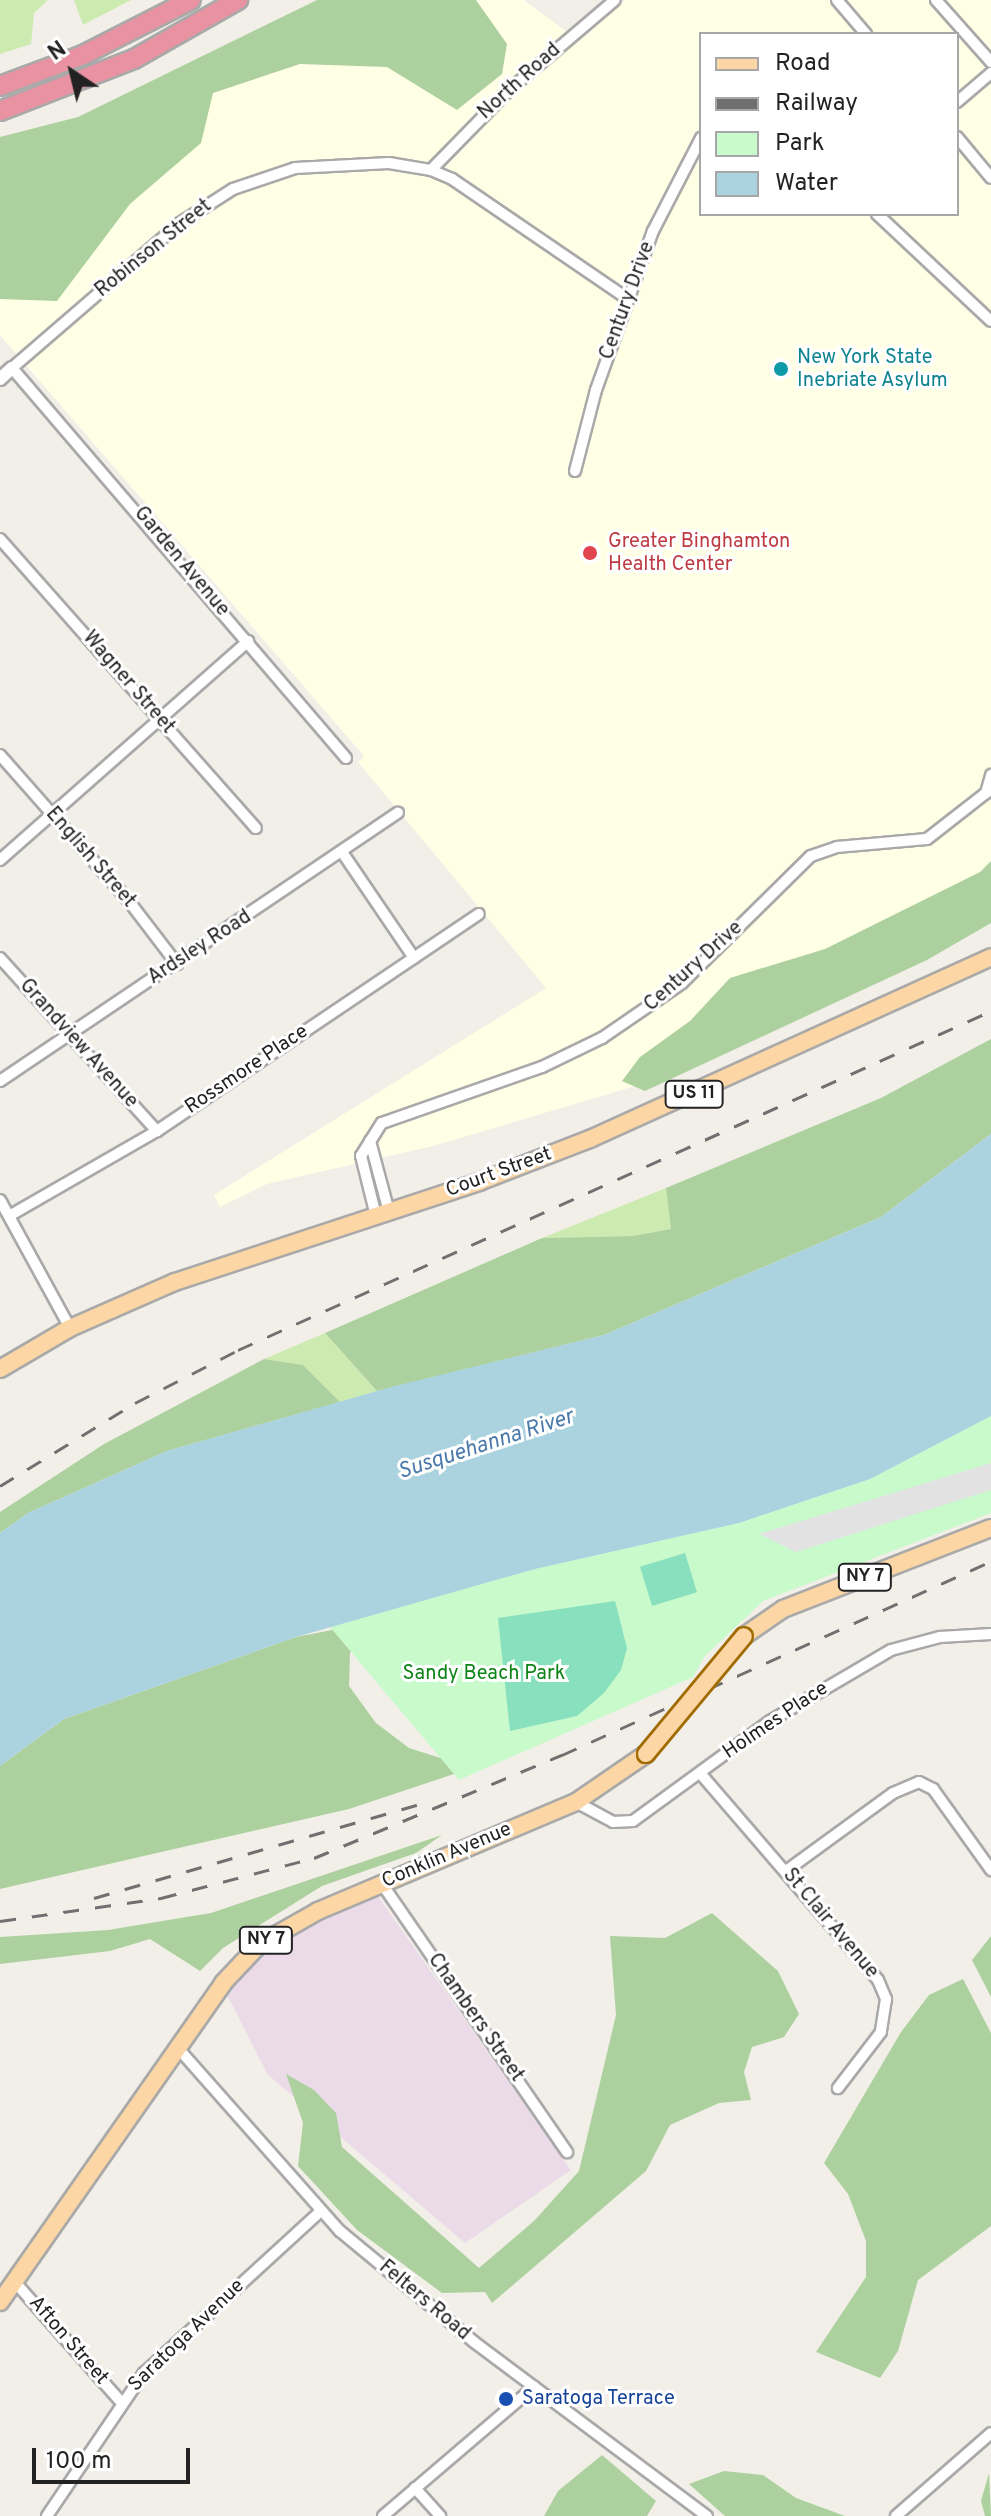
<!DOCTYPE html>
<style>
body{margin:0}
#map{position:relative;width:991px;height:2516px;overflow:hidden;background:#f2efe9;font-family:Overpass,sans-serif}
div>[style]{position:absolute}
[style*='--x']{left:calc(var(--x)*1px);top:calc(var(--y)*1px);width:calc(var(--w)*1px);rotate:calc(var(--a)*1deg)}
.industrial>*{inset:0;background:#ebdbe8}
.education>*{inset:0;background:#ffffe5}
.grass>*{inset:0;background:#cdebb0}
.forest>*{inset:0;background:#add19e}
.park>*{inset:0;background:#c8facc}
.pitch>*{inset:0;background:#88e0be;transform-origin:0 0}
.parking>*{inset:0;background:#e2e2e2}
.water>*{inset:0;background:#aad3df}
.roads{filter:drop-shadow(2px 0 #a9a9a9) drop-shadow(-2px 0 #a9a9a9) drop-shadow(0 2px #a9a9a9) drop-shadow(0 -2px #a9a9a9)}
.minor>*{height:10px;margin:-5px;padding:0 5px;transform-origin:5px;border-radius:5px;background:#fff}
.tertiary>*{height:12px;margin:-6px;padding:0 6px;transform-origin:6px;border-radius:6px;background:#fff}
.primary>*{height:16px;margin:-8px;padding:0 8px;transform-origin:8px;border-radius:8px;background:#fcd6a4}
.motorway>*{height:18px;margin:-9px;padding:0 9px;transform-origin:9px;border-radius:9px;background:#e892a2}
.rail>*{height:3px;margin-top:-1.5px;transform-origin:0;background:repeating-linear-gradient(90deg,#707070 0 16px,transparent 0 32px)}
.bridges{filter:drop-shadow(2px 0 #a06b00) drop-shadow(-2px 0 #a06b00) drop-shadow(0 2px #a06b00) drop-shadow(0 -2px #a06b00)}
.primary-bridge>*{height:16px;margin:-8px;padding:0 8px;transform-origin:8px;border-radius:8px;background:#fcd6a4}
.dots>*{width:22px;height:22px;translate:-50% -50%;box-sizing:border-box;border:4px solid #fff;border-radius:50%}
span{translate:-50% -50%;white-space:nowrap;text-align:center;line-height:1.15;-webkit-text-stroke:6px #fff;paint-order:stroke}
.shield-label span{padding:2px 6px;background:#fff;border:2px solid;border-radius:6px;-webkit-text-stroke-width:0}
.shield-label{font-size:18px;color:#222;font-weight:700}
.street-label{font-size:20px;color:#222}
.culture-label{font-size:20px;color:#0d838f}
.left{translate:0 -50%;text-align:left}
.health-label{font-size:20px;color:#be3a42}
.park-label{font-size:20px;color:#0c8416}
.transit-label{font-size:20px;color:#164399}
.water-label{font-size:22px;color:#4a7aab;font-style:italic}
.legend{position:absolute;left:699px;top:32px;width:260px;height:184px;box-sizing:border-box;background:#fff;border:2px solid #a7a7a7;margin:0;padding:10px 14px;list-style:none;font-size:24px;color:#222}
.legend li{display:flex;align-items:center;gap:16px;height:40px}
.legend b{width:40px;border:2px solid #a7a7a7}
.north{position:absolute;left:32px;top:32px;width:80px;height:80px;-webkit-text-stroke:6px #fff;paint-order:stroke;rotate:325deg;font-size:22px;font-weight:700;line-height:32px;text-align:center;color:#222}
.north::after{content:'';display:block;margin:auto;width:28px;height:36px;background:#222;clip-path:polygon(50% 0,100% 100%,50% 72%,0 100%)}
.scale{position:absolute;left:32px;top:2448px;width:158px;height:36px;box-sizing:border-box;border:4px solid #222;border-top:0;padding-left:10px;font-size:24px;line-height:28px;white-space:nowrap;color:#222;-webkit-text-stroke:6px #fff;paint-order:stroke}
</style>
<div id="map">
<div class="industrial">
<i style="clip-path:polygon(377px 1895px,571px 2170px,465px 2243px,268px 2075px,226px 1993px,274px 1944px)"></i>
</div>
<div class="education">
<i style="clip-path:polygon(evenodd,339px 0,524px 0,579px 41px,625px 0,991px 0,991px 886px,966px 919px,632px 1087px,433px 1146px,267px 1184px,220px 1207px,214px 1195px,546px 988px,358px 762px,364px 756px,0 335px,0 161px,339px 0,701px 34px,957px 34px,957px 214px,701px 214px,701px 34px)"></i>
</div>
<div class="grass">
<i style="clip-path:polygon(0 0,48px 0,34px 13px,31px 44px,0 54px)"></i>
<i style="clip-path:polygon(74px 0,131px 0,83px 25px)"></i>
<i style="clip-path:polygon(666px 1188px,672px 1229px,633px 1236px,542px 1238px)"></i>
<i style="clip-path:polygon(325px 1333px,377px 1391px,340px 1402px,303px 1365px,264px 1359px)"></i>
</div>
<div class="forest">
<i style="clip-path:polygon(317px 0,476px 0,507px 44px,502px 74px,457px 110px,387px 67px,300px 64px,213px 93px,201px 143px,130px 204px,57px 301px,0 299px,0 137px,78px 117px)"></i>
<i style="clip-path:polygon(991px 861px,991px 923px,927px 960px,645px 1091px,622px 1081px,640px 1057px,690px 1021px,730px 978px,825px 949px,980px 872px)"></i>
<i style="clip-path:polygon(991px 1039px,991px 1134px,881px 1217px,604px 1335px,377px 1391px,325px 1333px,542px 1238px,633px 1236px,671px 1229px,666px 1188px,881px 1098px)"></i>
<i style="clip-path:polygon(264px 1359px,303px 1365px,340px 1402px,167px 1451px,28px 1513px,0 1533px,0 1512px,104px 1444px)"></i>
<i style="clip-path:polygon(404px 1616px,364px 1634px,350px 1653px,349px 1686px,376px 1723px,409px 1748px,472px 1768px,349px 1809px,0 1889px,0 1766px,64px 1719px,296px 1637px)"></i>
<i style="clip-path:polygon(442px 1835px,416px 1853px,322px 1886px,223px 1948px,200px 1971px,150px 1939px,110px 1951px,0 1964px,0 1937px,108px 1930px,211px 1913px)"></i>
<i style="clip-path:polygon(712px 1913px,778px 1971px,799px 2014px,784px 2037px,752px 2047px,744px 2072px,751px 2100px,719px 2103px,670px 2125px,646px 2171px,492px 2303px,485px 2292px,442px 2293px,357px 2230px,298px 2166px,303px 2123px,286px 2074px,314px 2090px,336px 2113px,342px 2147px,479px 2268px,534px 2221px,579px 2171px,616px 2015px,610px 1936px,665px 1938px)"></i>
<i style="clip-path:polygon(991px 1936px,991px 1997px,972px 1960px)"></i>
<i style="clip-path:polygon(963px 1979px,991px 2033px,991px 2226px,918px 2280px,898px 2351px,880px 2378px,816px 2352px,866px 2277px,866px 2241px,848px 2194px,824px 2163px,901px 2032px,929px 1995px)"></i>
<i style="clip-path:polygon(602px 2455px,656px 2501px,647px 2516px,544px 2516px,558px 2491px)"></i>
<i style="clip-path:polygon(724px 2471px,763px 2475px,796px 2498px,845px 2516px,725px 2516px,689px 2484px)"></i>
<i style="clip-path:polygon(989px 2473px,991px 2516px,985px 2516px,981px 2501px)"></i>
</div>
<div class="park">
<i style="clip-path:polygon(991px 1416px,991px 1513px,763px 1601px,705px 1656px,693px 1677px,459px 1780px,330px 1627px,535px 1569px,739px 1523px,870px 1479px)"></i>
</div>
<div class="pitch">
<i style="left:685px;top:1553px;width:41px;height:47px;rotate:73deg"></i>
<i style="clip-path:polygon(615px 1601px,627px 1648px,621px 1670px,604px 1693px,577px 1716px,510px 1731px,498px 1618px)"></i>
</div>
<div class="parking">
<i style="clip-path:polygon(991px 1463px,991px 1490px,796px 1552px,759px 1534px)"></i>
</div>
<div class="water">
<i style="clip-path:polygon(991px 1134px,991px 1416px,870px 1479px,739px 1523px,535px 1569px,296px 1637px,64px 1719px,0 1766px,0 1533px,28px 1513px,167px 1451px,391px 1387px,604px 1335px,881px 1217px)"></i>
</div>
<div class="roads">
<div class="minor">
<i style="--x:837;--y:0;--w:45;--a:49.5"></i>
<i style="--x:936;--y:0;--w:83;--a:48.4"></i>
<i style="--x:957;--y:102;--w:45;--a:-40.5"></i>
<i style="--x:957;--y:137;--w:53;--a:50.3"></i>
<i style="--x:431;--y:170;--w:110;--a:-45.7"></i>
<i style="--x:508;--y:91;--w:140;--a:-40.4"></i>
<i style="--x:877;--y:214;--w:156;--a:43.2"></i>
<i style="--x:575;--y:471;--w:84;--a:-75.5"></i>
<i style="--x:596;--y:390;--w:169;--a:-70.3"></i>
<i style="--x:653;--y:231;--w:105;--a:-62.7"></i>
<i style="--x:0;--y:539;--w:386;--a:48.5"></i>
<i style="--x:0;--y:755;--w:193;--a:48.6"></i>
<i style="--x:128;--y:900;--w:81;--a:52.6"></i>
<i style="--x:346;--y:758;--w:513;--a:-130.58"></i>
<i style="--x:12;--y:368;--w:222;--a:-40.8"></i>
<i style="--x:180;--y:223;--w:63;--a:-32.7"></i>
<i style="--x:233;--y:189;--w:65;--a:-18.7"></i>
<i style="--x:295;--y:168;--w:94;--a:-3"></i>
<i style="--x:389;--y:163;--w:43;--a:9.5"></i>
<i style="--x:431;--y:170;--w:23;--a:23"></i>
<i style="--x:452;--y:179;--w:213;--a:34.3"></i>
<i style="--x:986;--y:793;--w:19;--a:-74"></i>
<i style="--x:342;--y:852;--w:128;--a:55.8"></i>
<i style="--x:0;--y:860;--w:331;--a:-41.4"></i>
<i style="--x:0;--y:958;--w:234;--a:47.8"></i>
<i style="--x:0;--y:1081;--w:480;--a:-34"></i>
<i style="--x:370;--y:1141;--w:73;--a:75"></i>
<i style="--x:0;--y:1200;--w:146;--a:61.3"></i>
<i style="--x:9;--y:1216;--w:171;--a:-29.9"></i>
<i style="--x:157;--y:1131;--w:388;--a:-34"></i>
<i style="--x:376;--y:1216;--w:62;--a:-104"></i>
<i style="--x:361;--y:1156;--w:39;--a:-58"></i>
<i style="--x:382;--y:1123;--w:170;--a:-19.3"></i>
<i style="--x:542;--y:1067;--w:67;--a:-25.8"></i>
<i style="--x:602;--y:1038;--w:97;--a:-34.5"></i>
<i style="--x:682;--y:983;--w:181;--a:-44.6"></i>
<i style="--x:811;--y:856;--w:28;--a:-19"></i>
<i style="--x:837;--y:847;--w:90;--a:-5.1"></i>
<i style="--x:927;--y:839;--w:81;--a:-38"></i>
<i style="--x:700;--y:1773;--w:273;--a:49.3"></i>
<i style="--x:878;--y:1980;--w:21;--a:67"></i>
<i style="--x:886;--y:1999;--w:33;--a:99"></i>
<i style="--x:881;--y:2032;--w:71;--a:127.5"></i>
<i style="--x:576;--y:1802;--w:42;--a:28.4"></i>
<i style="--x:613;--y:1822;--w:20;--a:-3"></i>
<i style="--x:633;--y:1821;--w:170;--a:-36.1"></i>
<i style="--x:770;--y:1721;--w:140;--a:-30.4"></i>
<i style="--x:891;--y:1650;--w:51;--a:-14.9"></i>
<i style="--x:940;--y:1637;--w:51;--a:-3.4"></i>
<i style="--x:786;--y:1871;--w:132;--a:-36.1"></i>
<i style="--x:893;--y:1793;--w:28;--a:-23"></i>
<i style="--x:919;--y:1782;--w:16;--a:27"></i>
<i style="--x:933;--y:1789;--w:100;--a:54.4"></i>
<i style="--x:382;--y:1884;--w:326;--a:55.4"></i>
<i style="--x:177;--y:2047;--w:246;--a:48.5"></i>
<i style="--x:340;--y:2231;--w:174;--a:39.6"></i>
<i style="--x:474;--y:2342;--w:291;--a:36.8"></i>
<i style="--x:14;--y:2281;--w:160;--a:48.5"></i>
<i style="--x:415;--y:2488;--w:38;--a:48"></i>
<i style="--x:47;--y:2516;--w:173;--a:-55.9"></i>
<i style="--x:144;--y:2373;--w:239;--a:-42.5"></i>
<i style="--x:383;--y:2516;--w:199;--a:-40.5"></i>
<i style="--x:896;--y:2516;--w:126;--a:-41.1"></i>
</div>
<div class="tertiary">
<i style="--x:0;--y:379;--w:16;--a:-43"></i>
</div>
<div class="primary">
<i style="--x:0;--y:1369;--w:81;--a:-30.4"></i>
<i style="--x:70;--y:1328;--w:115;--a:-23.7"></i>
<i style="--x:175;--y:1282;--w:320;--a:-18.2"></i>
<i style="--x:479;--y:1182;--w:119;--a:-21.2"></i>
<i style="--x:590;--y:1139;--w:440;--a:-24.4"></i>
<i style="--x:744;--y:1636;--w:47;--a:-34.7"></i>
<i style="--x:783;--y:1609;--w:223;--a:-21.3"></i>
<i style="--x:0;--y:2302;--w:389;--a:-55"></i>
<i style="--x:223;--y:1983;--w:54;--a:-46.5"></i>
<i style="--x:260;--y:1944;--w:67;--a:-29.6"></i>
<i style="--x:318;--y:1911;--w:280;--a:-22.9"></i>
<i style="--x:576;--y:1802;--w:85;--a:-34.4"></i>
</div>
<div class="motorway">
<i style="--x:0;--y:86;--w:89;--a:-20.5"></i>
<i style="--x:83;--y:55;--w:121;--a:-27"></i>
<i style="--x:0;--y:111;--w:144;--a:-21.2"></i>
<i style="--x:134;--y:59;--w:120;--a:-29.6"></i>
</div>
</div>
<div class="rail">
<i style="--x:0;--y:1486;--w:158;--a:-31.6"></i>
<i style="--x:135;--y:1403;--w:116;--a:-27.2"></i>
<i style="--x:238;--y:1350;--w:826;--a:-24.24"></i>
<i style="--x:94;--y:1898;--w:349;--a:-16.1"></i>
<i style="--x:0;--y:1921;--w:163;--a:-8.1"></i>
<i style="--x:161;--y:1898;--w:158;--a:-14.7"></i>
<i style="--x:314;--y:1858;--w:269;--a:-22.6"></i>
<i style="--x:562;--y:1755;--w:471;--a:-24.3"></i>
</div>
<div class="bridges">
<div class="primary-bridge">
<i style="--x:646;--y:1754;--w:153;--a:-50.3"></i>
</div>
</div>
<div class="dots">
<i style="left:781px;top:369px;background:#0f9aa8"></i>
<i style="left:590px;top:553px;background:#e0444e"></i>
<i style="left:506px;top:2399px;background:#1a4fb4"></i>
</div>
<div class="shield-label">
<span style="left:694px;top:1094px">US 11</span>
<span style="left:865px;top:1577px">NY 7</span>
<span style="left:266px;top:1940px">NY 7</span>
</div>
<div class="street-label">
<span style="left:520px;top:82px;rotate:-42deg">North Road</span>
<span style="left:154px;top:249px;rotate:-39deg">Robinson Street</span>
<span style="left:628px;top:301px;rotate:-70deg">Century Drive</span>
<span style="left:181px;top:562px;rotate:50deg">Garden Avenue</span>
<span style="left:128px;top:683px;rotate:49deg">Wagner Street</span>
<span style="left:90px;top:858px;rotate:49deg">English Street</span>
<span style="left:200px;top:948px;rotate:-33deg">Ardsley Road</span>
<span style="left:694px;top:967px;rotate:-42deg">Century Drive</span>
<span style="left:78px;top:1044px;rotate:48deg">Grandview Avenue</span>
<span style="left:247px;top:1070px;rotate:-34deg">Rossmore Place</span>
<span style="left:499px;top:1173px;rotate:-20deg">Court Street</span>
<span style="left:776px;top:1721px;rotate:-34deg">Holmes Place</span>
<span style="left:447px;top:1856px;rotate:-23deg">Conklin Avenue</span>
<span style="left:830px;top:1924px;rotate:50deg">St Clair Avenue</span>
<span style="left:475px;top:2018px;rotate:55deg">Chambers Street</span>
<span style="left:424px;top:2301px;rotate:40deg">Felters Road</span>
<span style="left:187px;top:2336px;rotate:-44deg">Saratoga Avenue</span>
<span style="left:68px;top:2341px;rotate:49deg">Afton Street</span>
</div>
<div class="culture-label">
<span class="left" style="left:797px;top:370px">New York State<br>Inebriate Asylum</span>
</div>
<div class="health-label">
<span class="left" style="left:608px;top:554px">Greater Binghamton<br>Health Center</span>
</div>
<div class="park-label">
<span style="left:484px;top:1674px">Sandy Beach Park</span>
</div>
<div class="transit-label">
<span class="left" style="left:522px;top:2399px">Saratoga Terrace</span>
</div>
<div class="water-label">
<span style="left:486px;top:1445px;rotate:-18deg">Susquehanna River</span>
</div>
<ul class="legend">
<li><b style="height:10px;background:#fcd6a4"></b>Road</li>
<li><b style="height:10px;background:#707070"></b>Railway</li>
<li><b style="height:22px;background:#c8facc"></b>Park</li>
<li><b style="height:22px;background:#aad3df"></b>Water</li>
</ul>
<div class="north">N</div>
<div class="scale">100 m</div>
</div>
